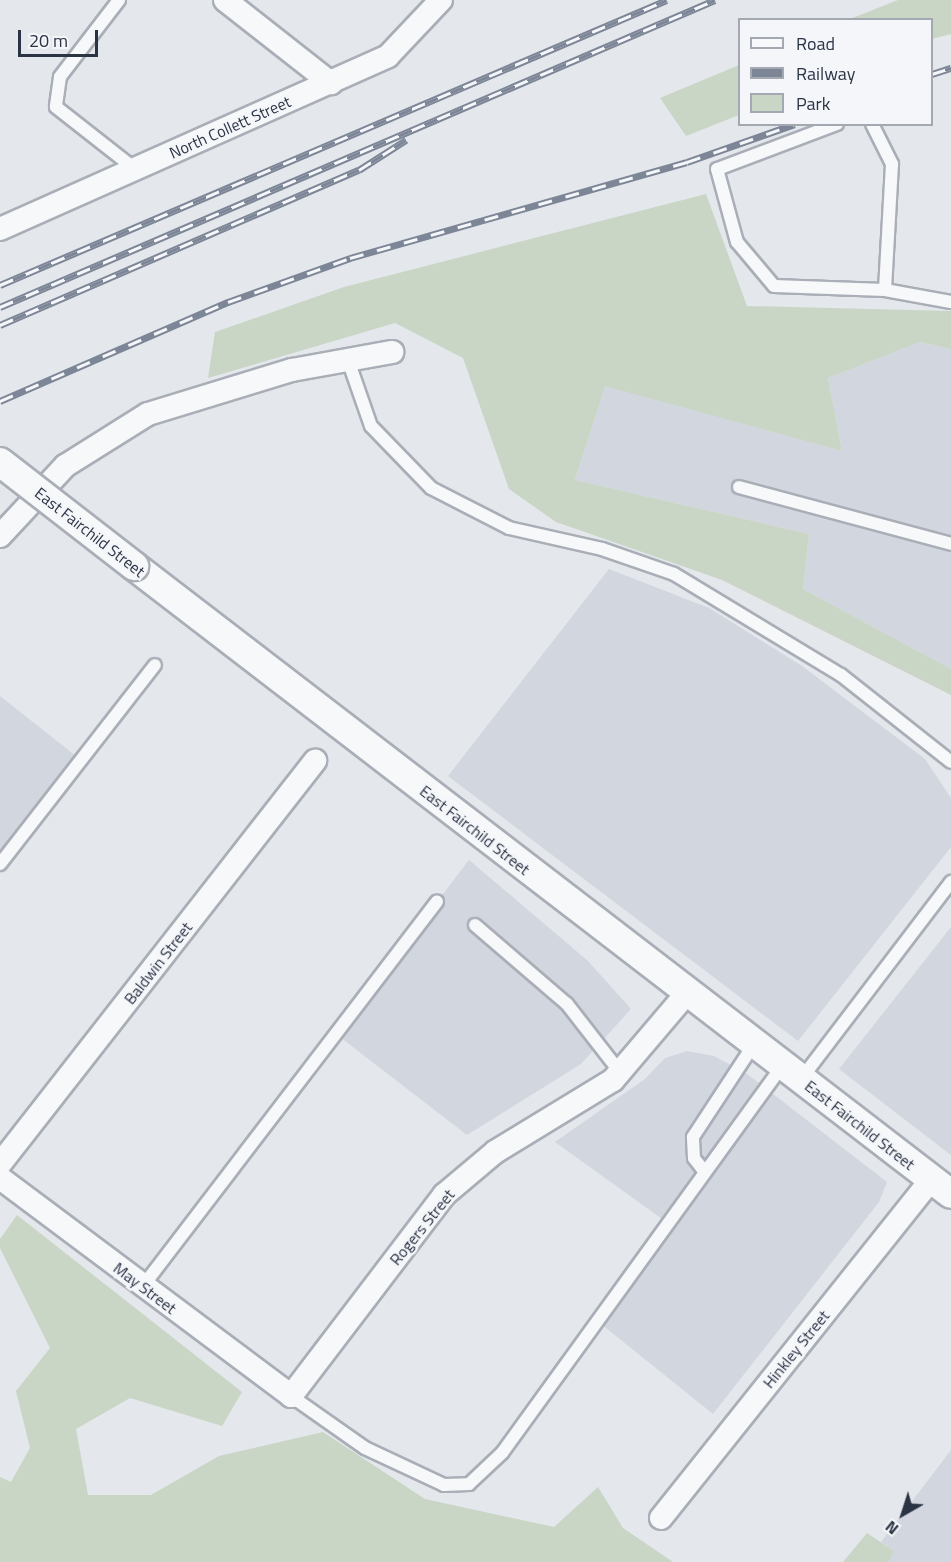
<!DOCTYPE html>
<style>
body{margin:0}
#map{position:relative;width:951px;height:1562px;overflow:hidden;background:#e4e7ec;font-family:"Titillium Web",sans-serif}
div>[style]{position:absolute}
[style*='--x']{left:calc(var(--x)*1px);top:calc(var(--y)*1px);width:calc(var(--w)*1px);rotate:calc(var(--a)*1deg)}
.built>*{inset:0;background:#d2d6de}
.green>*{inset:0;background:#c9d6c5}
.roads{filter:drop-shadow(2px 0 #a9aeb7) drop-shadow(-2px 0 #a9aeb7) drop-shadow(0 2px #a9aeb7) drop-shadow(0 -2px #a9aeb7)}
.service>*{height:12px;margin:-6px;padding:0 6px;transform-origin:6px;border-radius:6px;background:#f7f8fa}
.minor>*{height:22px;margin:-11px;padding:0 11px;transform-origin:11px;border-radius:11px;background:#f7f8fa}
.tertiary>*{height:28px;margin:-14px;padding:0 14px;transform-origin:14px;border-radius:14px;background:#f7f8fa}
.rail>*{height:7px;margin-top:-3.5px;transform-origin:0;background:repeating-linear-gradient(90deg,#f4f6f9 0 14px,#7d8696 0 28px);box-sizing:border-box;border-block:2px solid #7d8696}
.bridges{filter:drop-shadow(2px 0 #a9aeb7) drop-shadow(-2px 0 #a9aeb7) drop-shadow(0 2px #a9aeb7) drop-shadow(0 -2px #a9aeb7)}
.tertiary-bridge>*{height:28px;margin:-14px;padding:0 14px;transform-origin:14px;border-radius:14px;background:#f7f8fa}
span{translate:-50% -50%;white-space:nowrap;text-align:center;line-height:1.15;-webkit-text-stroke:5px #f4f6f9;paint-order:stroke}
.street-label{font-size:16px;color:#2b3445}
.legend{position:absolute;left:738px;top:18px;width:195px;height:108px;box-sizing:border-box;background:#f4f6f9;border:2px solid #a4a8b1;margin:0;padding:8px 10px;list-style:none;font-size:18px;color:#2b3445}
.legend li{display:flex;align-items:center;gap:12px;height:30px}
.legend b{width:30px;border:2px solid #a4a8b1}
.north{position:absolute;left:873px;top:1484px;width:60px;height:60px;-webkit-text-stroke:4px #f4f6f9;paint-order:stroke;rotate:219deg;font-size:16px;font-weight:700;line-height:24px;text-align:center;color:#2b3445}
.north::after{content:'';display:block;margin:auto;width:21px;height:27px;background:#2b3445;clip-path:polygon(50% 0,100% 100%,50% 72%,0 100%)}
.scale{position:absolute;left:18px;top:30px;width:80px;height:27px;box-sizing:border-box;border:3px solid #2b3445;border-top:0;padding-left:8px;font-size:18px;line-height:21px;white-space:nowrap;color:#2b3445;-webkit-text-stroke:4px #f4f6f9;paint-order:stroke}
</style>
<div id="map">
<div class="built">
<i style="clip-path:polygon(920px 342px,951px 349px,951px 669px,803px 589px,809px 534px,575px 480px,605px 385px,842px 451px,828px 378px)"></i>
<i style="clip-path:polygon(609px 569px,709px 608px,802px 666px,925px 759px,951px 798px,951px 847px,798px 1041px,448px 776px)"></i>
<i style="clip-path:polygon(0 696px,81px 760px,0 864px)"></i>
<i style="clip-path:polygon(469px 860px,588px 961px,631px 1009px,581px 1064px,467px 1135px,336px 1034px)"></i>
<i style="clip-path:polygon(951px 927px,951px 1155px,839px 1069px)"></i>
<i style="clip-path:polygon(687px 1051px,714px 1056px,747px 1074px,887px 1182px,879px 1202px,713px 1414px,596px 1320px,665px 1221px,555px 1142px,645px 1079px,665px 1058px)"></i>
<i style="clip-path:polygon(951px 1450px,951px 1562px,889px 1562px,894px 1551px,881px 1542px)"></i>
</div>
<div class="green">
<i style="clip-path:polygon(898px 0,951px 0,951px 34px,932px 39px,932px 20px,850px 19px)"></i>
<i style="clip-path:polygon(739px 65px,739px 115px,686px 136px,660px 98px)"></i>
<i style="clip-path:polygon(706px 194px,747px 306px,951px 311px,951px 349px,920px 342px,828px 378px,842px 451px,605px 386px,575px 480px,809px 534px,803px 589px,951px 669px,951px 695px,722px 580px,556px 522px,509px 489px,463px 358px,395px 323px,208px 378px,215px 332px,344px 287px)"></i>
<i style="clip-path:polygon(17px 1215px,242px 1392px,222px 1426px,130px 1398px,76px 1429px,88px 1495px,151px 1495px,219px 1456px,323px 1432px,425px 1499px,554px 1527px,598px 1487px,623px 1528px,673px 1562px,0 1562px,0 1477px,11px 1482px,30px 1448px,16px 1391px,50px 1348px,0 1248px,0 1239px)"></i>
<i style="clip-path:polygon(867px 1533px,894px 1551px,889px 1562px,843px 1562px)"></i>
</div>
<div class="roads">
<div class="service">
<i style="--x:119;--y:0;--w:97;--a:127.5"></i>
<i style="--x:60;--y:77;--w:30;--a:98"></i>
<i style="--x:56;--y:107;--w:100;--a:38.1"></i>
<i style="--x:837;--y:124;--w:128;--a:159.4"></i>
<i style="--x:717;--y:169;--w:76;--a:74.7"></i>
<i style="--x:737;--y:242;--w:57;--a:49.9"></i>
<i style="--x:774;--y:286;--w:111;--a:2.1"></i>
<i style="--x:885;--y:290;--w:67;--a:10.3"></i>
<i style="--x:872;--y:124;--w:45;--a:63.4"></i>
<i style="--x:892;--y:164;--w:126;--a:93.2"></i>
<i style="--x:348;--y:360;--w:70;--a:70.8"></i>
<i style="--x:371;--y:426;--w:86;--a:45.9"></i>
<i style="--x:431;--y:488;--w:88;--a:27.1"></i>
<i style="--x:509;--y:528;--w:95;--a:12.7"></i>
<i style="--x:602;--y:549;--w:76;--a:19.1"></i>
<i style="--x:674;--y:574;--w:195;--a:31.2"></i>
<i style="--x:841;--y:675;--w:140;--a:38.3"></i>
<i style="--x:739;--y:487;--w:220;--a:15"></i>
<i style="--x:0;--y:864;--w:252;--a:-52.1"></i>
<i style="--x:475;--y:925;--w:121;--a:40.7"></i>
<i style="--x:567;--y:1004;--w:86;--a:52.1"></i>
<i style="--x:801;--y:1079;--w:248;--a:-52.7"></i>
<i style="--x:704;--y:1171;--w:16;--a:-128"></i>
<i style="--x:694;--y:1158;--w:21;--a:-93"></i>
<i style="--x:693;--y:1137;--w:111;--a:-56.7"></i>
<i style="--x:143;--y:1286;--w:484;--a:-52.6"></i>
<i style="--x:291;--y:1396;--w:90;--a:35.1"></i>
<i style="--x:365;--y:1448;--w:87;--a:25.1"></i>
<i style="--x:444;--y:1485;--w:25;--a:-2"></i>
<i style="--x:469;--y:1484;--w:45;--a:-43.2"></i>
<i style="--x:502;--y:1453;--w:478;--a:-54.1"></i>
</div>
<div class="minor">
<i style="--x:225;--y:0;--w:135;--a:38.1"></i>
<i style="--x:0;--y:229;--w:425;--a:-24"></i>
<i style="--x:388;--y:56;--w:77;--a:-46.6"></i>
<i style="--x:0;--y:536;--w:96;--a:-47.1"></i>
<i style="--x:65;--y:466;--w:98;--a:-32.1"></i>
<i style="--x:148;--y:414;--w:151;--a:-17"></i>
<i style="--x:292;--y:370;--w:102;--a:-10.2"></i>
<i style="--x:0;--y:1164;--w:512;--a:-51.99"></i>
<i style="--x:0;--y:1178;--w:364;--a:36.8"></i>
<i style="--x:291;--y:1396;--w:253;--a:-52.7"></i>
<i style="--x:444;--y:1195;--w:67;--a:-40.1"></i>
<i style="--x:495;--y:1152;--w:138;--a:-31.4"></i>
<i style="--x:613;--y:1080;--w:114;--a:-49.6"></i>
<i style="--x:661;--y:1518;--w:433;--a:-51.4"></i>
</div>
<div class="tertiary">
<i style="--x:134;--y:566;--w:1030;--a:37.55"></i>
</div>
</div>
<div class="rail">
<i style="--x:932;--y:74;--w:20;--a:-18"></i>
<i style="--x:0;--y:285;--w:725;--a:-23.14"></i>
<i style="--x:0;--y:307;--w:778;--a:-23.24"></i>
<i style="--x:0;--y:325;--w:391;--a:-23.4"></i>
<i style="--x:359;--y:170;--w:56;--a:-32.6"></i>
<i style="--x:0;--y:401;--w:249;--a:-23.5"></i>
<i style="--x:228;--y:302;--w:130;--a:-19.8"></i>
<i style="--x:350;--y:258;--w:350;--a:-15.9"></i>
<i style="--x:687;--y:162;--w:114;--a:-19.4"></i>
</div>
<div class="bridges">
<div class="tertiary-bridge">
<i style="--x:0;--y:462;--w:170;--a:37.8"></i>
</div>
</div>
<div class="street-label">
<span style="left:230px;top:127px;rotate:-24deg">North Collett Street</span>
<span style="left:90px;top:532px;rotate:38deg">East Fairchild Street</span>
<span style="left:475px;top:830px;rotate:38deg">East Fairchild Street</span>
<span style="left:158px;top:963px;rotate:-52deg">Baldwin Street</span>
<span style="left:860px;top:1125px;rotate:38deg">East Fairchild Street</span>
<span style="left:422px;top:1227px;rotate:-51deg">Rogers Street</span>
<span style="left:145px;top:1288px;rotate:37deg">May Street</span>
<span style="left:796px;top:1349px;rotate:-51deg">Hinkley Street</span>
</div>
<ul class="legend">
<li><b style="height:8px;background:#f7f8fa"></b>Road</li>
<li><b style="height:8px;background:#7d8696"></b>Railway</li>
<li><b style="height:16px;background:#c9d6c5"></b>Park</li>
</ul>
<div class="north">N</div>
<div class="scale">20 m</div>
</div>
